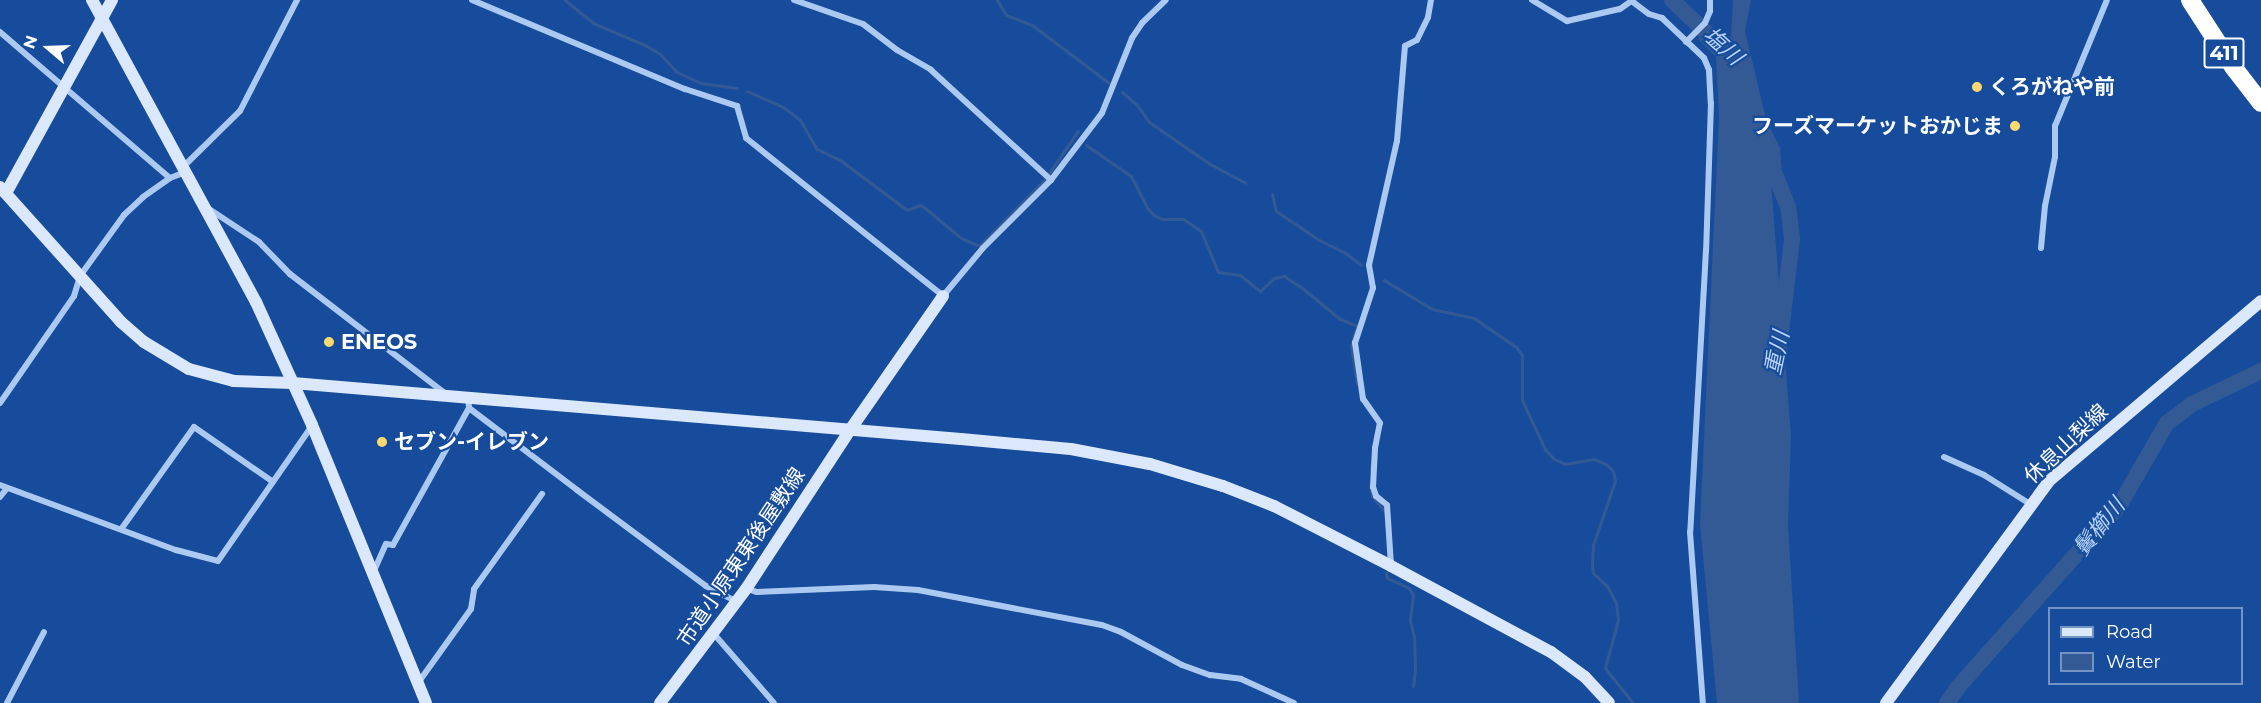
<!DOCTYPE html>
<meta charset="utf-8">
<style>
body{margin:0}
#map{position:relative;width:2261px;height:703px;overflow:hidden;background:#164c9b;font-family:Montserrat,"Noto Sans JP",sans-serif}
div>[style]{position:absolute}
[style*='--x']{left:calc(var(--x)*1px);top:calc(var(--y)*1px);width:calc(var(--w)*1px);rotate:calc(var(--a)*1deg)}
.water>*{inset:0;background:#335a94}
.stream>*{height:3px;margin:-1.5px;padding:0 1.5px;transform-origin:1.5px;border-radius:1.5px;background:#335a94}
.river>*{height:16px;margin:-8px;padding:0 8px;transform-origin:8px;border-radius:8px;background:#335a94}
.street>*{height:6px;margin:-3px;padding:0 3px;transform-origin:3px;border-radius:3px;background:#acc9f2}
.secondary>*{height:12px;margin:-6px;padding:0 6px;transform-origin:6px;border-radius:6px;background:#dbe8fc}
.highway>*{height:18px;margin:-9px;padding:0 9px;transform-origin:9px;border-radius:9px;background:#fff}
.dots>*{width:16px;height:16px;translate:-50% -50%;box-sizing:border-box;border:3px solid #164c9b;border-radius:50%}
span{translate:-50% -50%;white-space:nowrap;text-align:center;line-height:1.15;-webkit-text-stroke:4.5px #164c9b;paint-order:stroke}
.shield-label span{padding:2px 4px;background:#164c9b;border:2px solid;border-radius:4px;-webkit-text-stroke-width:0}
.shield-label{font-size:20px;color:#fff;font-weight:700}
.poi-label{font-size:21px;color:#fff;font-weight:700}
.left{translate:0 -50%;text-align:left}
.right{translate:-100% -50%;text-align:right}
.street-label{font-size:21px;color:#fff}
.water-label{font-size:22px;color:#b8d4f9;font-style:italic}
.legend{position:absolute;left:2048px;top:607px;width:195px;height:78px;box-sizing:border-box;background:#164c9b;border:2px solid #7394c3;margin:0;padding:8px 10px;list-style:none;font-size:18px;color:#fff}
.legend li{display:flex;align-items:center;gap:12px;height:30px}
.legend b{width:30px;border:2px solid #7394c3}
.north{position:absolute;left:18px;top:18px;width:60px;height:60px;-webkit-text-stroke:4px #164c9b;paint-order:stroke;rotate:289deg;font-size:16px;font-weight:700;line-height:24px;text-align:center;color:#fff}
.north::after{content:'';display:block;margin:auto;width:21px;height:27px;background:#fff;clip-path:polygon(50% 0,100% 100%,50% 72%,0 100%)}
</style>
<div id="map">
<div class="water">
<i style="clip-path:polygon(1733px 0,1751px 0,1745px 31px,1766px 119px,1791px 436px,1788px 525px,1799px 703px,1717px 703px,1700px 524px,1719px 117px,1716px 57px,1698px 39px,1711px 25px,1722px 39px,1731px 37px)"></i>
</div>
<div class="stream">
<i style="--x:565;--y:0;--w:36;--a:39"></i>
<i style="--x:593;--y:23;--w:56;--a:22.9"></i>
<i style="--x:645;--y:45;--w:17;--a:31"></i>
<i style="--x:660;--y:54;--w:25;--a:47"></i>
<i style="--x:677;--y:72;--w:26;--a:25"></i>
<i style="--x:701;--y:83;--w:36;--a:8"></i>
<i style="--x:997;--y:0;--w:17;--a:59"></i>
<i style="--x:1006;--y:15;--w:28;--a:21"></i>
<i style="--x:1032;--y:25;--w:96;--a:37"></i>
<i style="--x:747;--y:91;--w:39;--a:24"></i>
<i style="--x:783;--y:107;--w:21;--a:37"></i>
<i style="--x:800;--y:120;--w:34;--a:60"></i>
<i style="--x:817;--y:149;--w:25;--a:26"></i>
<i style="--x:840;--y:160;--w:84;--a:36.7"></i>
<i style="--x:907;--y:210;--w:14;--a:-21"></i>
<i style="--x:920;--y:205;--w:6;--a:31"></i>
<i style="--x:925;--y:208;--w:47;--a:39.8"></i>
<i style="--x:961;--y:238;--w:17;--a:24"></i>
<i style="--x:977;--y:245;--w:3;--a:0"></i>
<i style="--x:980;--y:245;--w:93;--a:-45.4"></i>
<i style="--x:1045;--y:179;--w:58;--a:-55.5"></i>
<i style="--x:1122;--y:92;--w:20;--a:41"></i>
<i style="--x:1137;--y:105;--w:21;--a:55"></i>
<i style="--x:1149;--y:122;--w:74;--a:34.5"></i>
<i style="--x:1210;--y:164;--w:40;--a:28"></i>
<i style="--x:1086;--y:145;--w:55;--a:34.6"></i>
<i style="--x:1131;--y:176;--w:36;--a:63"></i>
<i style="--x:1147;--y:208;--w:10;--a:45"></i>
<i style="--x:1154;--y:215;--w:9;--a:27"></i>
<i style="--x:1162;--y:219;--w:21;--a:0"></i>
<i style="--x:1183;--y:219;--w:22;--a:34"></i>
<i style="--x:1201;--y:231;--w:44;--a:67.5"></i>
<i style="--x:1218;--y:272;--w:22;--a:8"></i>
<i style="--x:1240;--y:275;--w:26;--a:39"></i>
<i style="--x:1260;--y:291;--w:19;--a:-43"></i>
<i style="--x:1274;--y:278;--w:10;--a:-11"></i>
<i style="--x:1284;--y:276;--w:20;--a:33"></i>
<i style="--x:1301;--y:287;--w:50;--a:39.4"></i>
<i style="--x:1340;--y:319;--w:18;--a:22"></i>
<i style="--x:1357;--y:326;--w:21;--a:107"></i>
<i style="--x:1351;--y:346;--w:38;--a:81"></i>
<i style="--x:1272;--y:194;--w:17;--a:77"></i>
<i style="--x:1276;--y:211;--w:52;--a:34"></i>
<i style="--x:1319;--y:240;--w:28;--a:26"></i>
<i style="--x:1344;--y:252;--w:21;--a:37"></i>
<i style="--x:1384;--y:280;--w:56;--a:31.1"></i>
<i style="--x:1432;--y:309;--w:43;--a:12.1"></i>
<i style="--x:1474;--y:318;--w:51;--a:34.6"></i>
<i style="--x:1516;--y:347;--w:10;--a:53"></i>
<i style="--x:1522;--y:355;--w:45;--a:90"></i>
<i style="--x:1522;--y:400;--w:54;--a:64.9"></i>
<i style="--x:1545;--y:449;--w:13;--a:48"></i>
<i style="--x:1554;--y:459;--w:12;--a:24"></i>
<i style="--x:1565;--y:464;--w:29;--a:-10"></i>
<i style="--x:1594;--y:459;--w:13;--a:23"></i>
<i style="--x:1606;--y:464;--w:10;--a:45"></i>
<i style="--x:1613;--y:471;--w:10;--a:79"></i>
<i style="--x:1615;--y:481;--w:68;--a:109"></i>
<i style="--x:1593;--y:545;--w:21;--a:93"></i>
<i style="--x:1592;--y:566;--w:7;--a:82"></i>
<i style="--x:1593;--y:573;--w:19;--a:43"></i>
<i style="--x:1607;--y:586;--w:19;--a:62"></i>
<i style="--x:1616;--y:603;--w:17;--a:83"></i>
<i style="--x:1618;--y:620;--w:50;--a:105.2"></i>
<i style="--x:1605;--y:668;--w:45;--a:51.3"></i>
<i style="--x:1371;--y:470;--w:35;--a:-83"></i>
<i style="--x:1370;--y:485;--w:11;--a:80"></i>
<i style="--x:1372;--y:496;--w:21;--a:51"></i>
<i style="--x:1386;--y:573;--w:5;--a:79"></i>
<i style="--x:1387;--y:578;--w:24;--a:24"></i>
<i style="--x:1409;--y:588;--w:8;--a:60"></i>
<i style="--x:1413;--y:595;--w:26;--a:97"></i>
<i style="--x:1410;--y:621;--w:16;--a:76"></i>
<i style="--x:1414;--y:637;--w:33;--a:88"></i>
<i style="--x:1415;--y:670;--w:16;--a:97"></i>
</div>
<div class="river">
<i style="--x:1672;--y:0;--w:68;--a:43.8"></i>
<i style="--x:1758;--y:122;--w:31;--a:63"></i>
<i style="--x:1772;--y:150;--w:22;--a:85"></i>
<i style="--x:1774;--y:172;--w:37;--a:68"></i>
<i style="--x:1788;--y:206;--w:33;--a:83"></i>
<i style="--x:1792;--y:239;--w:112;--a:96.7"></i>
<i style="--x:1947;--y:703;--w:19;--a:-55"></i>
<i style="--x:1958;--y:687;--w:242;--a:-48.3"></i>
<i style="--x:2119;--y:506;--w:96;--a:-60"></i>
<i style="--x:2167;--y:423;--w:31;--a:-37"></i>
<i style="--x:2192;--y:404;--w:76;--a:-25.6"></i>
</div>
<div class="street">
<i style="--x:472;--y:0;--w:231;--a:22.7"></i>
<i style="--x:685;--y:89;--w:55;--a:18.1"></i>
<i style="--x:737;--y:106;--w:33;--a:74"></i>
<i style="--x:746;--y:138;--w:253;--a:38.7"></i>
<i style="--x:943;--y:296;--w:62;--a:-50.2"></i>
<i style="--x:983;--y:248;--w:96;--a:-45"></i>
<i style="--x:1051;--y:180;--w:84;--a:-52.7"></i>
<i style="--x:1102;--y:113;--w:81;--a:-68.2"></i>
<i style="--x:1132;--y:38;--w:18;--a:-56"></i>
<i style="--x:1142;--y:23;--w:33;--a:-44"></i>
<i style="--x:794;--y:0;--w:73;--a:19.2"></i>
<i style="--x:863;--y:24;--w:43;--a:37.4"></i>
<i style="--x:897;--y:50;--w:39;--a:30"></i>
<i style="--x:931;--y:70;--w:163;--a:42.5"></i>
<i style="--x:1532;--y:0;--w:41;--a:31"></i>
<i style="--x:1567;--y:21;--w:54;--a:-12.8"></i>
<i style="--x:1620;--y:9;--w:16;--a:-35"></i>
<i style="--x:1633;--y:2;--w:20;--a:37"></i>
<i style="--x:1649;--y:14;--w:14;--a:17"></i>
<i style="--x:1662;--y:18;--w:58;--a:43.6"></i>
<i style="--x:1704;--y:58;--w:13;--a:67"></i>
<i style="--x:1709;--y:70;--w:33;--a:87"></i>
<i style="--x:1711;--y:103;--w:147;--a:91.9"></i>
<i style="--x:1706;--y:250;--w:282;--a:93.2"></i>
<i style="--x:1690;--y:532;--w:171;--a:85.7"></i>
<i style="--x:0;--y:32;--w:224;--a:40.7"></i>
<i style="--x:170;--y:178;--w:17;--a:-21"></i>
<i style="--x:1686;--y:42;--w:27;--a:-45"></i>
<i style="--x:1705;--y:23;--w:13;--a:-67"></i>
<i style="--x:1710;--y:11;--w:11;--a:-90"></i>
<i style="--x:183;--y:167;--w:80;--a:-44.5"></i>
<i style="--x:240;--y:111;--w:125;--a:-62.8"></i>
<i style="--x:209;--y:209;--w:60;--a:33.4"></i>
<i style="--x:259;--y:242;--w:45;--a:45.9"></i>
<i style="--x:290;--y:274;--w:197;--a:37.6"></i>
<i style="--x:2041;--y:248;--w:42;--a:-84.6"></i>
<i style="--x:2045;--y:206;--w:50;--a:-78.5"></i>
<i style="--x:2055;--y:157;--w:31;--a:-90"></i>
<i style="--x:2055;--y:126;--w:136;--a:-67.6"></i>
<i style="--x:468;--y:398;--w:10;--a:84"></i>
<i style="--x:469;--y:408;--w:136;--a:37.2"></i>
<i style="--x:577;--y:490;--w:161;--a:36.7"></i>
<i style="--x:706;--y:586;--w:35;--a:27"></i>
<i style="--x:0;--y:403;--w:130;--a:-55.3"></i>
<i style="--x:74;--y:296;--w:21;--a:-73"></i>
<i style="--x:80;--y:276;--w:75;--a:-54.2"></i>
<i style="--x:124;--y:215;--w:26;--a:-43"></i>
<i style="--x:143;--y:197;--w:33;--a:-35"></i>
<i style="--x:1944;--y:457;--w:44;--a:24.2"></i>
<i style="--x:1984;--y:475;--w:54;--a:32.2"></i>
<i style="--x:0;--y:485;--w:188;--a:20.3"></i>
<i style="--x:176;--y:550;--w:43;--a:14.7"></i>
<i style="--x:218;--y:561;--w:165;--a:-55.2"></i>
<i style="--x:0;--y:497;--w:11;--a:-52"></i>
<i style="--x:122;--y:528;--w:124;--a:-54.5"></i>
<i style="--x:194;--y:427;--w:96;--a:34.8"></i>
<i style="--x:1391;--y:565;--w:60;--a:-93.8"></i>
<i style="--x:1387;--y:505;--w:14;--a:-141"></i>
<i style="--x:1376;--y:496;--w:9;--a:-108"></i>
<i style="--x:1373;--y:487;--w:39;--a:-87"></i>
<i style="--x:1375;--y:448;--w:25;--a:-79"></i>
<i style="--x:1380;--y:423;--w:29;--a:-125"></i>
<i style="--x:1363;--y:399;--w:57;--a:-98.1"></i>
<i style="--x:1355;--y:343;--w:58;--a:-71.9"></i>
<i style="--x:1373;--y:288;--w:23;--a:-100"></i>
<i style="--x:1369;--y:265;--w:127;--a:-77.3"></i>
<i style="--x:1397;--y:141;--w:95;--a:-85.2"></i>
<i style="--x:1405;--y:46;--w:13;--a:-27"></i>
<i style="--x:1417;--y:40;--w:25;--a:-64"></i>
<i style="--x:1428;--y:17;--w:17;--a:-80"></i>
<i style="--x:373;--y:573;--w:32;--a:-66"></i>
<i style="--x:386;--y:544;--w:7;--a:8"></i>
<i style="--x:393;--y:545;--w:157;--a:-61"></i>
<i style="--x:747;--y:589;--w:10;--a:17"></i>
<i style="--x:757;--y:592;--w:117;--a:-2.4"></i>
<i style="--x:874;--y:587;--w:44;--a:3.9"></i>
<i style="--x:918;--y:590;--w:187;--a:10.8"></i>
<i style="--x:1102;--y:625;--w:20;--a:20"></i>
<i style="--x:1121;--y:632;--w:69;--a:28.4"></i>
<i style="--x:1182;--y:665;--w:30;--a:20"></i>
<i style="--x:1210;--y:675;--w:31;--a:7"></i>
<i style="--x:1241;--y:679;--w:58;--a:24.4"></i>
<i style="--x:714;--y:634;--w:91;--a:49"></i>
<i style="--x:418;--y:683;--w:91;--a:-54.4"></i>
<i style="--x:471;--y:609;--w:20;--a:-81"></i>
<i style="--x:474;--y:589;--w:117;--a:-54.4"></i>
<i style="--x:7;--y:703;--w:80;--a:-62.5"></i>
</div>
<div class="secondary">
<i style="--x:92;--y:0;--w:344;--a:61.5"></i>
<i style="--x:256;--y:302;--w:135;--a:65.5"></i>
<i style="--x:312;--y:425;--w:300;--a:67.7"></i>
<i style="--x:0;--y:187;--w:181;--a:48.1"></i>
<i style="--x:121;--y:322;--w:30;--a:41"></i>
<i style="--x:144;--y:342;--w:52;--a:31"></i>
<i style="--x:189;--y:369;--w:47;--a:14.9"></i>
<i style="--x:234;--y:381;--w:59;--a:1.9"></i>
<i style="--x:293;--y:383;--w:670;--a:4.79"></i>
<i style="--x:961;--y:439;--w:110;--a:5.2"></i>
<i style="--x:1071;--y:449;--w:80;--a:10.8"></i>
<i style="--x:1150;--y:464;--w:76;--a:16.8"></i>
<i style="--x:1223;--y:486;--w:55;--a:21.4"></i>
<i style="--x:1274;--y:506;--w:131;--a:27.1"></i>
<i style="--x:1391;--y:566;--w:182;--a:28.3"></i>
<i style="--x:1551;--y:652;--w:42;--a:36.3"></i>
<i style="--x:1585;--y:677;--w:35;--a:47"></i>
<i style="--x:6;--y:193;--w:220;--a:-61.2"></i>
<i style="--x:660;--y:703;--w:143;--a:-53"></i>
<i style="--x:746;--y:589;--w:190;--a:-56.8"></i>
<i style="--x:850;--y:430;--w:163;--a:-55.2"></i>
<i style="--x:1886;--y:703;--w:275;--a:-53.7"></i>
<i style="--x:2049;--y:481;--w:278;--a:-40.3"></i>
</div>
<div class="highway">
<i style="--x:2190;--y:0;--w:81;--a:57.1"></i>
<i style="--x:2234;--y:68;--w:44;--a:52.4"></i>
</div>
<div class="dots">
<i style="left:1977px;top:87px;background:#ffd96d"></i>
<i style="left:2015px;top:126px;background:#ffd96d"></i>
<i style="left:329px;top:342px;background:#ffd96d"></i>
<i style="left:382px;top:442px;background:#ffd96d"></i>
</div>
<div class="shield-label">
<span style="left:2224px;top:53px">411</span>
</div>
<div class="poi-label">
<span class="left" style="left:1989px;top:87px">くろがねや前</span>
<span class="right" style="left:2003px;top:126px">フーズマーケットおかじま</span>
<span class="left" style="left:341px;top:342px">ENEOS</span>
<span class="left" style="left:394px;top:442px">セブン-イレブン</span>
</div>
<div class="street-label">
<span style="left:2066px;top:444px;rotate:-43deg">休息山梨線</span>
<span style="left:741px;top:557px;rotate:-56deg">市道小原東東後屋敷線</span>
</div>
<div class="water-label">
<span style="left:1723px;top:46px;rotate:42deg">塩川</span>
<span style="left:1777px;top:353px;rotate:-78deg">重川</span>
<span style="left:2099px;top:527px;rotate:-51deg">鬢櫛川</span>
</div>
<ul class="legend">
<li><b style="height:8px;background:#dbe8fc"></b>Road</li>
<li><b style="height:16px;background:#335a94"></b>Water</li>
</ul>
<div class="north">N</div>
</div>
